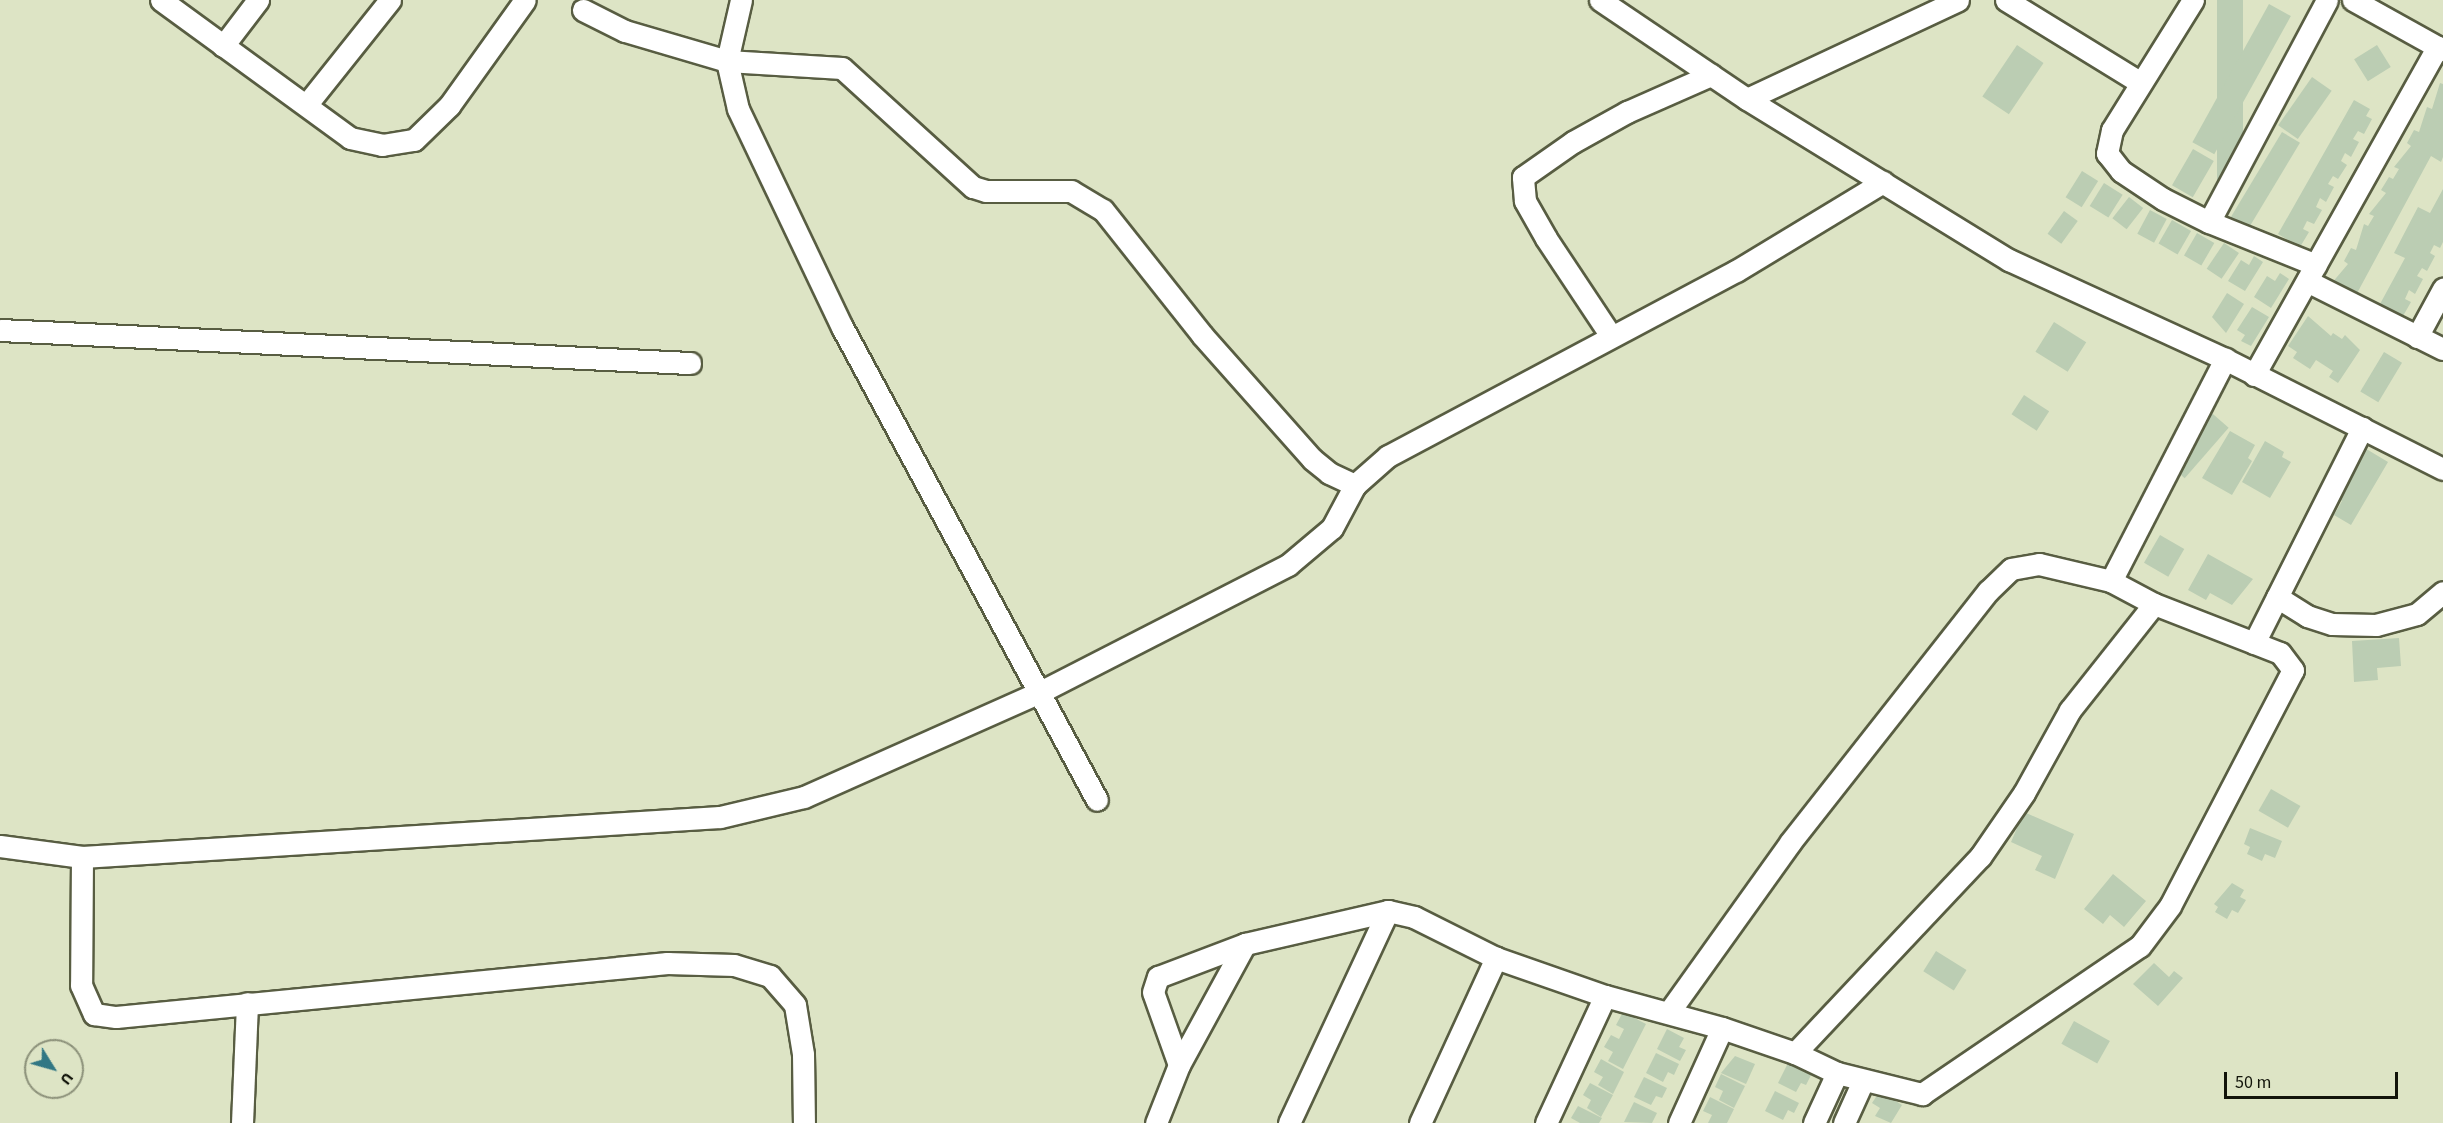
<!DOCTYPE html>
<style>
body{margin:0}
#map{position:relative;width:2443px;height:1123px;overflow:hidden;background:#dde4c5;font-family:"Source Sans 3",sans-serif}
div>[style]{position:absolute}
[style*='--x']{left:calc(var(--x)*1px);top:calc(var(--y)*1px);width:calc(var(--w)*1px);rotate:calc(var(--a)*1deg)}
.building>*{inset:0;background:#bbcdb3;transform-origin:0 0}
.roads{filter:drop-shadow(2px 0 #585d42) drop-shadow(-2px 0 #585d42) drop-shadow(0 2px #585d42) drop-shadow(0 -2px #585d42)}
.street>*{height:21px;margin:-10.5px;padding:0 10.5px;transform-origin:10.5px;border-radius:10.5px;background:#fff}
span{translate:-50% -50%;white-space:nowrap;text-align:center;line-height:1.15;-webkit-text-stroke:6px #dde4c5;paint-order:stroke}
.north{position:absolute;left:24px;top:1039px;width:60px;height:60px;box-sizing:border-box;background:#dde4c5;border:2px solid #8c917a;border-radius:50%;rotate:127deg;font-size:16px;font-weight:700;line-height:24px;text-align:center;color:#12140a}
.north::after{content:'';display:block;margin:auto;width:21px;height:27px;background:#317784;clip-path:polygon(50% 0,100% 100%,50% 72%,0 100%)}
.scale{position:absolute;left:2224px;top:1072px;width:174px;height:27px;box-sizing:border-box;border:3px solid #12140a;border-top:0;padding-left:8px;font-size:18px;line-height:21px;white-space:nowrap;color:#12140a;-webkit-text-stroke:4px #dde4c5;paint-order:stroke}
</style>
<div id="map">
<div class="building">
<i style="left:2217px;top:0;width:26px;height:186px"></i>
<i style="left:2269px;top:4px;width:25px;height:158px;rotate:29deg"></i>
<i style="left:2017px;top:45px;width:32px;height:62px;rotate:34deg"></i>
<i style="left:2377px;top:45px;width:26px;height:27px;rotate:58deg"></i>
<i style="left:2312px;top:77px;width:24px;height:59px;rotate:35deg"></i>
<i style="clip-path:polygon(2440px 83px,2443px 84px,2443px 157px,2441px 162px,2431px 156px,2355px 297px,2331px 284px,2348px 264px,2344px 261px,2351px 248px,2356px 250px,2364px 224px,2368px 226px,2374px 216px,2369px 214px,2386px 193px,2381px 190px,2389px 177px,2393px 179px,2399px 169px,2394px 167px,2411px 146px,2407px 143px,2414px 130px,2419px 132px,2427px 107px,2432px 109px)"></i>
<i style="clip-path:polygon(2354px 100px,2370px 109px,2366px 116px,2372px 119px,2364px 134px,2358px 131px,2353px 139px,2359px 142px,2351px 157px,2345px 153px,2341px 161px,2347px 165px,2338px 179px,2333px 176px,2328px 184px,2334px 187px,2326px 202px,2320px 198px,2316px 207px,2322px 210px,2314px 224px,2307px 221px,2303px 229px,2309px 232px,2300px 247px,2278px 234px)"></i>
<i style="left:2282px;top:132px;width:21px;height:103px;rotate:31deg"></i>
<i style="left:2193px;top:149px;width:24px;height:42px;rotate:30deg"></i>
<i style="left:2082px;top:171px;width:19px;height:31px;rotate:32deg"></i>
<i style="left:2104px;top:183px;width:22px;height:27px;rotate:32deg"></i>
<i style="clip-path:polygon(2443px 189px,2443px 242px,2440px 248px,2434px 245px,2430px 253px,2435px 256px,2427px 271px,2422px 268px,2417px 276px,2423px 279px,2415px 294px,2409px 290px,2405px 299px,2411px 302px,2403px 316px,2380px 304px,2405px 258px,2394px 253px,2418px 207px,2430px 213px)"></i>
<i style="left:2129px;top:197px;width:18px;height:27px;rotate:38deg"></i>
<i style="left:2150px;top:210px;width:19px;height:27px;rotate:28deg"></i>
<i style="left:2064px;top:211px;width:17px;height:28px;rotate:36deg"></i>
<i style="left:2172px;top:220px;width:22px;height:27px;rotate:30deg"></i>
<i style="left:2197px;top:233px;width:20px;height:26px;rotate:30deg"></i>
<i style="left:2224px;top:243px;width:18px;height:31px;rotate:34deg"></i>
<i style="clip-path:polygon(2254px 256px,2263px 262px,2245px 291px,2228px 281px,2241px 260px,2249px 265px)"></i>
<i style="clip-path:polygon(2280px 273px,2289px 279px,2271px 308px,2254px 297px,2267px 276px,2275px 281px)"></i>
<i style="clip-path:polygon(2227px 293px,2244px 304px,2226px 333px,2212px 317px)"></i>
<i style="clip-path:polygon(2252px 307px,2269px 317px,2251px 346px,2241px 341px,2245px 335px,2237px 330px)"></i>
<i style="clip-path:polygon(2308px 316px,2331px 336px,2333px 333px,2342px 339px,2345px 335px,2360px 350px,2338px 383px,2329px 377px,2333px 371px,2316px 360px,2310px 369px,2293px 358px,2297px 352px,2288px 346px)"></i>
<i style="left:2054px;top:322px;width:38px;height:35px;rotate:32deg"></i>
<i style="left:2384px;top:352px;width:21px;height:46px;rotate:31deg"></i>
<i style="left:2024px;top:395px;width:30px;height:23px;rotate:33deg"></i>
<i style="left:2206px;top:408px;width:30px;height:67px;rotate:41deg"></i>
<i style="clip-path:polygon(2230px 431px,2255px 445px,2248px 458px,2252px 461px,2232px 495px,2202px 478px)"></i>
<i style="clip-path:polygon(2265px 441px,2284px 452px,2282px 457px,2291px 462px,2270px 498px,2242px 482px)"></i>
<i style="clip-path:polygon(2363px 447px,2388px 462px,2351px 525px,2334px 515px,2342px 501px,2334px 497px)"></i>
<i style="left:2160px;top:535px;width:28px;height:32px;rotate:30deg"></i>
<i style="clip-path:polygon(2208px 554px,2253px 579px,2232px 605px,2210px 593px,2206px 600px,2188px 590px)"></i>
<i style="clip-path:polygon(2399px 638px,2401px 666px,2377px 668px,2378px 680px,2354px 682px,2352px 641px)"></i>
<i style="left:2271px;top:789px;width:34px;height:25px;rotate:30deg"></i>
<i style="clip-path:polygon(2024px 812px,2074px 834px,2055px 879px,2035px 870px,2042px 856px,2011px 842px)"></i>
<i style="clip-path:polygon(2250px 828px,2282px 841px,2275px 858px,2265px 854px,2262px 861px,2247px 854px,2250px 847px,2244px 844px)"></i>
<i style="clip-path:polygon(2113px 874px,2146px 901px,2124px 927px,2110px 915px,2103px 924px,2084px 909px)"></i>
<i style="clip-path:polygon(2232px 883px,2244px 890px,2240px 897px,2246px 900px,2238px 913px,2232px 910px,2227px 919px,2215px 912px,2218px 907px,2214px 904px)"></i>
<i style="left:1936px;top:951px;width:36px;height:24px;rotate:32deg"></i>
<i style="clip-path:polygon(2154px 963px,2169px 977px,2174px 971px,2183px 978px,2158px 1006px,2133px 984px)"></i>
<i style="clip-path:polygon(1623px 1012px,1646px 1024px,1623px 1069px,1608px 1061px,1613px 1052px,1604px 1047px,1611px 1035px,1619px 1039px,1624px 1029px,1616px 1025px)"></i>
<i style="left:2074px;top:1021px;width:41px;height:26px;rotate:29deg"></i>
<i style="clip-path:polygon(1667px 1029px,1684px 1038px,1679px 1047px,1686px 1050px,1680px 1061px,1657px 1049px)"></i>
<i style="clip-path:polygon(1656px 1053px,1679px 1064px,1674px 1075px,1668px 1072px,1663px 1082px,1646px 1073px)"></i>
<i style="clip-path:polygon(1735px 1056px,1755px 1064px,1746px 1084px,1721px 1073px)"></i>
<i style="clip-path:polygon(1601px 1059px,1624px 1072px,1613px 1094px,1598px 1085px,1603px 1077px,1594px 1072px)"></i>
<i style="clip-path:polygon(1788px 1063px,1811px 1075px,1806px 1085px,1801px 1083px,1796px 1092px,1778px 1083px)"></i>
<i style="clip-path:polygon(1721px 1074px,1745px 1086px,1734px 1108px,1719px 1100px,1723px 1091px,1715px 1087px)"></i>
<i style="clip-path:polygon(1644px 1077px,1667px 1088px,1662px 1098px,1656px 1096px,1651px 1105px,1634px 1097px)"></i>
<i style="clip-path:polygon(1590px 1083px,1613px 1095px,1601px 1117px,1587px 1108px,1591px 1100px,1583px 1095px)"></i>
<i style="clip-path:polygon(1775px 1091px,1799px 1103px,1794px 1113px,1788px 1110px,1783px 1120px,1765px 1111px)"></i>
<i style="clip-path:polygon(1880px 1091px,1902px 1105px,1891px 1123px,1875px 1116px,1880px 1108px,1872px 1103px)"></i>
<i style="clip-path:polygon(1710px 1097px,1734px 1109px,1727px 1123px,1708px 1123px,1712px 1115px,1703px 1111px)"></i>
<i style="clip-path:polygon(1634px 1102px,1657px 1113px,1652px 1123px,1624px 1122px)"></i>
<i style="clip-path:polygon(1578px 1106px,1602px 1118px,1599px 1123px,1580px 1123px,1571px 1118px)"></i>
</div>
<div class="roads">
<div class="street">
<i style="--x:161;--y:0;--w:234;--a:36.1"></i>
<i style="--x:350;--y:138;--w:33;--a:12"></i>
<i style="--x:382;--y:145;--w:32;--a:-9"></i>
<i style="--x:414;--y:140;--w:49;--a:-44.2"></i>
<i style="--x:449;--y:106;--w:130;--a:-54.4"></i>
<i style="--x:741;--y:0;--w:63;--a:102.9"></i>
<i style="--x:727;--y:61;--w:49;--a:77.1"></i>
<i style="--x:738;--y:109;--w:242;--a:64.5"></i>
<i style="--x:842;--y:327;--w:537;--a:61.67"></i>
<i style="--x:1600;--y:0;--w:177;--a:34"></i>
<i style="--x:1747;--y:99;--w:308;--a:31.6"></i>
<i style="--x:2009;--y:260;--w:238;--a:24.6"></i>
<i style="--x:2225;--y:359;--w:244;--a:26.8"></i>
<i style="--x:2006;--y:0;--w:158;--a:31.6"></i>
<i style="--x:2193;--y:0;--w:153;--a:121.9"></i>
<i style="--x:2112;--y:130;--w:24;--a:102"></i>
<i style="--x:2107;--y:153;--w:23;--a:52"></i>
<i style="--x:2121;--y:171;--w:50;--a:33.7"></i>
<i style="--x:2163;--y:199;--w:51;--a:26.6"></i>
<i style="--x:2209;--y:222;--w:115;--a:21.9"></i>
<i style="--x:2353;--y:0;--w:103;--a:29.1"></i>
<i style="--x:583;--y:10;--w:47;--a:26.6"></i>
<i style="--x:625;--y:31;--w:106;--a:16.4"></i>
<i style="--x:727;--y:61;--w:115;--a:3.5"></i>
<i style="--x:842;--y:68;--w:177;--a:42.3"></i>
<i style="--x:973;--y:187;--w:14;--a:17"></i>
<i style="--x:986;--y:191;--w:85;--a:0"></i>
<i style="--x:1071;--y:191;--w:37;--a:31"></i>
<i style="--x:1103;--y:210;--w:159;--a:51.6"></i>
<i style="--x:1202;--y:335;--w:166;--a:48.4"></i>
<i style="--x:1312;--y:459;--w:22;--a:39"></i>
<i style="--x:1329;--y:473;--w:29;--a:25"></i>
<i style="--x:223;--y:46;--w:58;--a:-52.7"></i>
<i style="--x:1747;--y:99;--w:233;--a:-25.1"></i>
<i style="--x:307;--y:104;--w:133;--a:-51.4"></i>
<i style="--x:2209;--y:222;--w:251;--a:-62"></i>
<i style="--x:2307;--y:281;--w:152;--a:26.6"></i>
<i style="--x:0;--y:330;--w:691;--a:2.74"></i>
<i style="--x:1611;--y:336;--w:118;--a:-123.6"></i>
<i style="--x:1546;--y:238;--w:43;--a:-119.6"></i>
<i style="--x:1525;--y:201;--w:24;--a:-95"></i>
<i style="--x:1523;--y:177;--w:61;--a:-35"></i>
<i style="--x:1573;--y:142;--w:62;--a:-29.1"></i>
<i style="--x:1627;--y:112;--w:92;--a:-23.8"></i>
<i style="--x:2417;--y:337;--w:55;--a:-61.6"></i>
<i style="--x:2254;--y:375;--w:376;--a:-60.8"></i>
<i style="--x:2111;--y:581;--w:250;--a:-62.8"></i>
<i style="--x:2277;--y:597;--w:36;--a:32"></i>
<i style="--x:2307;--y:616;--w:26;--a:18"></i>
<i style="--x:2332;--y:624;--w:44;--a:1.3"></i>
<i style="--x:2376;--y:625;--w:42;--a:-15"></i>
<i style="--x:2417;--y:614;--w:34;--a:-40"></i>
<i style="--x:2254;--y:643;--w:241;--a:-63.3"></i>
<i style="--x:0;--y:846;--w:83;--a:7.6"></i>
<i style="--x:82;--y:857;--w:639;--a:-3.59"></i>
<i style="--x:720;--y:817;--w:86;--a:-13.4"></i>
<i style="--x:804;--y:797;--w:256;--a:-24"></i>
<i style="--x:1038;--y:693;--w:281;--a:-27.1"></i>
<i style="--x:1288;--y:565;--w:57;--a:-40.1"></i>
<i style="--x:1332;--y:528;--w:49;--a:-61.9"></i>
<i style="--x:1355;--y:485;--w:44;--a:-41.3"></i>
<i style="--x:1388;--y:456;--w:394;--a:-28"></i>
<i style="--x:1736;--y:271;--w:172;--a:-31.2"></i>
<i style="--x:82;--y:857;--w:128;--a:90.4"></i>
<i style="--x:81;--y:985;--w:32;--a:66"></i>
<i style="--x:94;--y:1014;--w:22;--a:8"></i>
<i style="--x:116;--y:1017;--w:554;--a:-5.6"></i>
<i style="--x:667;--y:963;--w:67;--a:1.7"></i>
<i style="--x:734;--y:965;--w:38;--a:17"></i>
<i style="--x:770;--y:976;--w:38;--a:49"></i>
<i style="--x:795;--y:1005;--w:50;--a:80.7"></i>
<i style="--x:803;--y:1054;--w:69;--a:89.2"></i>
<i style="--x:1795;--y:1053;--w:270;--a:-46.7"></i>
<i style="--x:1980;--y:857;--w:78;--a:-55.5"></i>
<i style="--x:2024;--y:793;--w:95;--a:-61"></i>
<i style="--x:2070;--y:710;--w:135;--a:-51.6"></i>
<i style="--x:1179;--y:1065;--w:138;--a:-61.4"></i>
<i style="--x:242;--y:1123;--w:120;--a:-87.6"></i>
<i style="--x:1156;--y:1123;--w:62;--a:-68.4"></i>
<i style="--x:1179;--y:1065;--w:77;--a:-109.6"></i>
<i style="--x:1153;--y:992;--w:16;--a:-72"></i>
<i style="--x:1158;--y:977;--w:93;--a:-20.8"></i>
<i style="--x:1245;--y:944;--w:147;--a:-13"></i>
<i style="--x:1388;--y:911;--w:27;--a:13"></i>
<i style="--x:1414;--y:917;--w:92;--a:26.6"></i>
<i style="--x:1496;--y:958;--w:115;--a:19.2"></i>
<i style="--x:1605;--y:996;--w:121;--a:15.3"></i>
<i style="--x:1722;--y:1028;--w:77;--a:18.9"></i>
<i style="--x:1795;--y:1053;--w:47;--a:25.5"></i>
<i style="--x:1837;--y:1073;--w:88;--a:13.9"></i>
<i style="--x:1922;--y:1094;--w:263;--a:-34.2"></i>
<i style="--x:2140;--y:946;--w:50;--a:-53.1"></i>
<i style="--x:2170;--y:906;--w:266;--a:-62.5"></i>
<i style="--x:2293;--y:670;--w:21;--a:-127"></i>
<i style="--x:2280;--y:653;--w:135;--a:-158.7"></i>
<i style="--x:2154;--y:604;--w:49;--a:-151.9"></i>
<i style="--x:2111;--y:581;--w:74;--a:-166.7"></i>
<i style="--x:2039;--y:564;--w:28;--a:170"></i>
<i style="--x:2011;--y:569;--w:32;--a:136"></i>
<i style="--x:1988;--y:591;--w:320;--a:128.2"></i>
<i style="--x:1790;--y:843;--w:208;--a:125.6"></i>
<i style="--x:1289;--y:1123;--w:234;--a:-65"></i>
<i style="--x:1420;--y:1123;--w:182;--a:-65.3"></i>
<i style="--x:1546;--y:1123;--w:140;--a:-65.1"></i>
<i style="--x:1679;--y:1123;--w:104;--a:-65.6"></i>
<i style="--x:1814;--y:1123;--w:55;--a:-65.3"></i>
<i style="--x:1844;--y:1123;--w:46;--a:-65.7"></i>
</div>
</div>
<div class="north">U</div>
<div class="scale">50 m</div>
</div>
